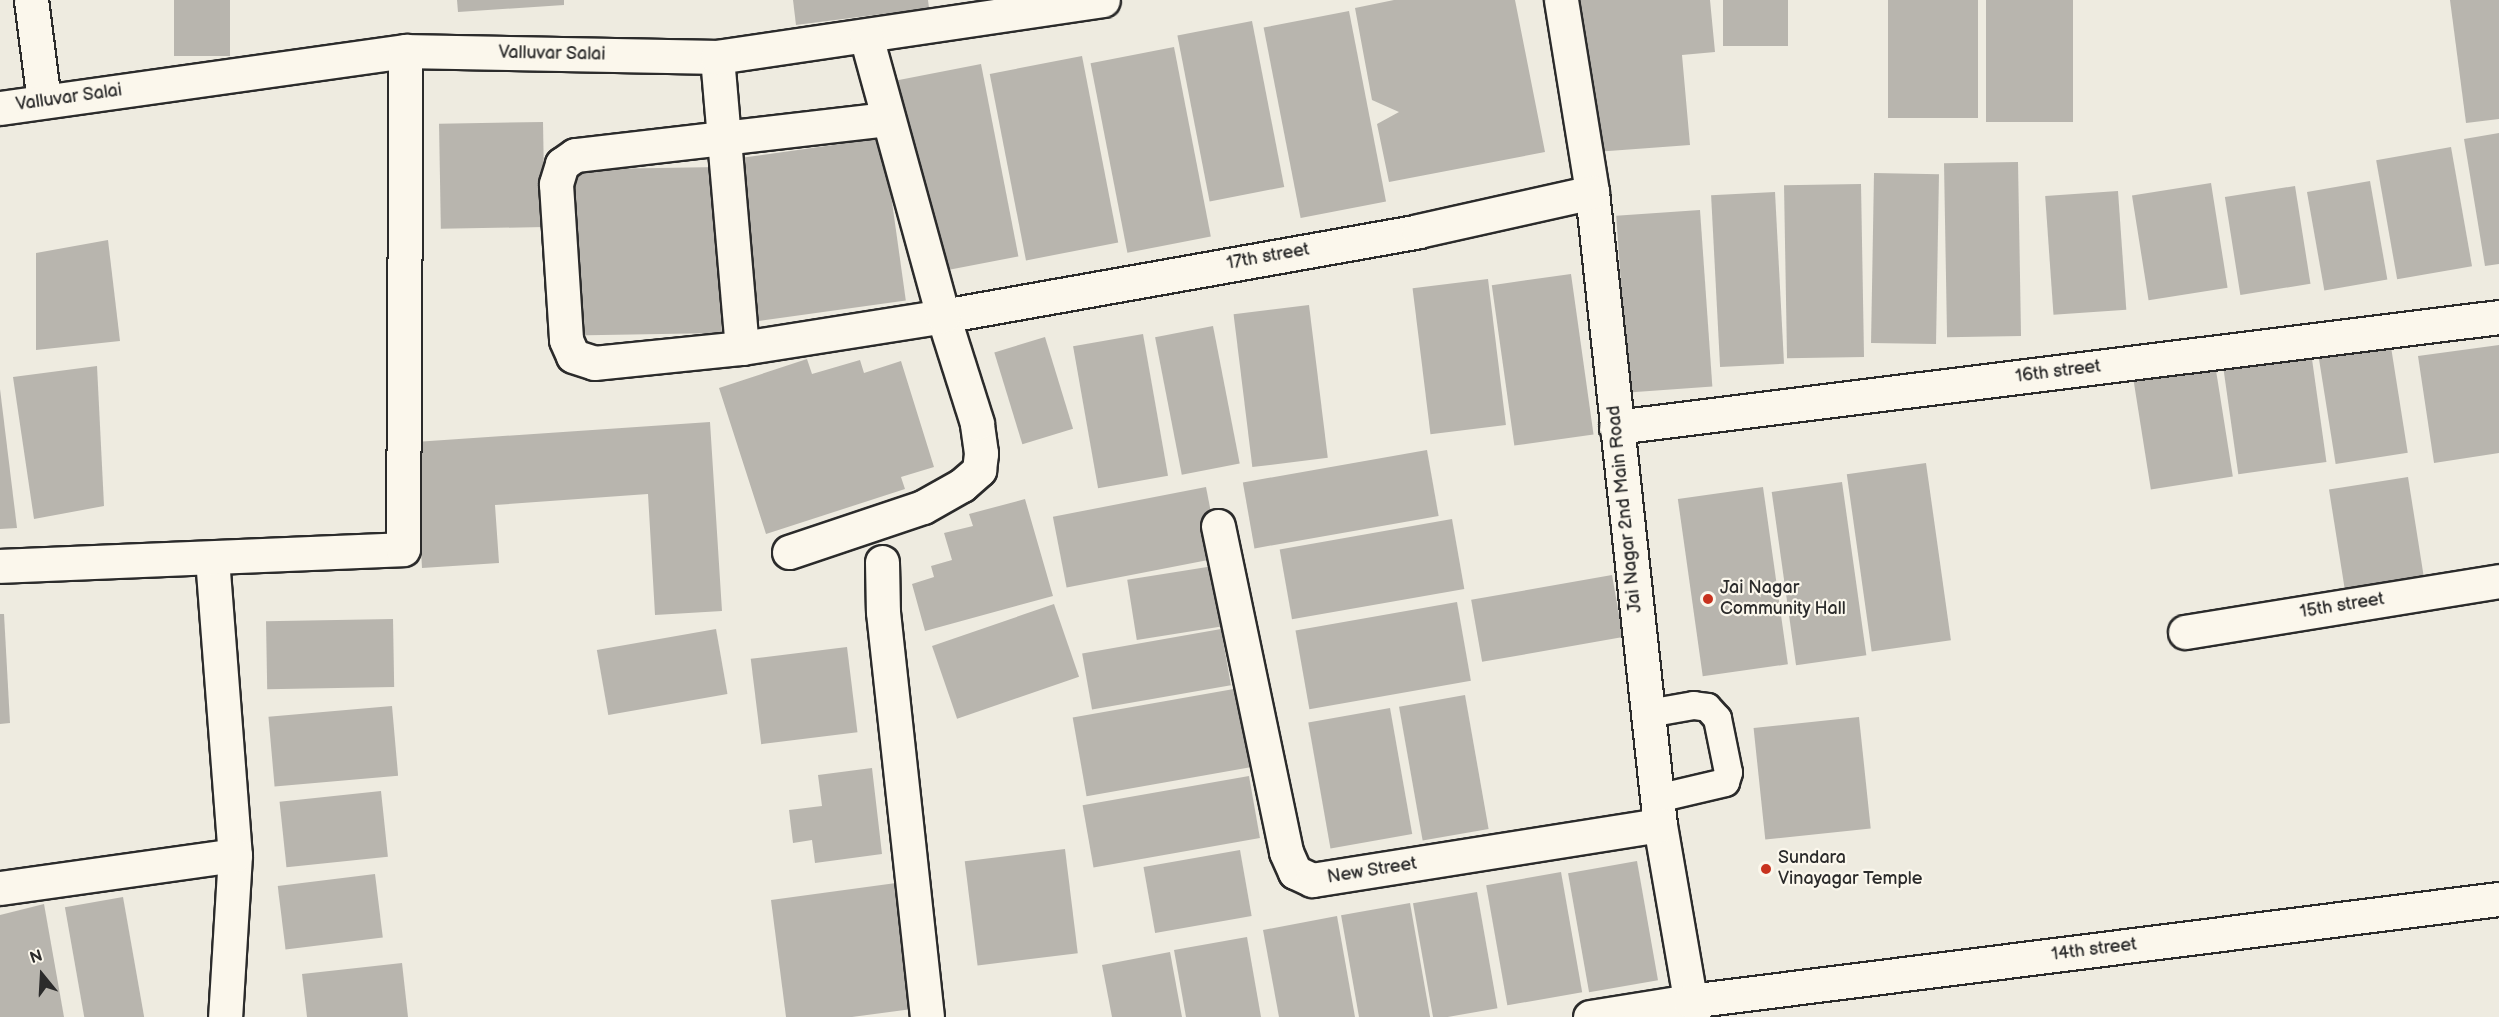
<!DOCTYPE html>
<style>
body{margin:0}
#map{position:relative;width:2499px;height:1017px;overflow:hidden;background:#eeebe0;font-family:"Balsamiq Sans",sans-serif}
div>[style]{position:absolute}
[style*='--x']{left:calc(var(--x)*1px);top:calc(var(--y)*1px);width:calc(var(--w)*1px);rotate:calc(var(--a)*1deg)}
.building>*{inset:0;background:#b8b5ae;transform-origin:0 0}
.roads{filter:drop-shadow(2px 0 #2b2b2b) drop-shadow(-2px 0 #2b2b2b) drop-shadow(0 2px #2b2b2b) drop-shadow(0 -2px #2b2b2b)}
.service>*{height:27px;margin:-13.5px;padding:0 13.5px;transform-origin:13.5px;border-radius:13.5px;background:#fbf7ec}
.minor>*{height:33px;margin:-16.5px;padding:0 16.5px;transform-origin:16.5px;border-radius:16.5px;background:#fbf7ec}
.dots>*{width:16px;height:16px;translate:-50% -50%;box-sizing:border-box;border:3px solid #fbf7ec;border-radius:50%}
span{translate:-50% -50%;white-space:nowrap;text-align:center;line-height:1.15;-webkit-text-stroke:4.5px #fbf7ec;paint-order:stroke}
.street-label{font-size:18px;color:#2b2b2b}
.poi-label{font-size:18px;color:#2b2b2b}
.left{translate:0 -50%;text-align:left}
.north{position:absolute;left:12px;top:945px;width:60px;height:60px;-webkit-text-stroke:4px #fbf7ec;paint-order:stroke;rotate:342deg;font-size:16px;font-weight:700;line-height:24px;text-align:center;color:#2b2b2b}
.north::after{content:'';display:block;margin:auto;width:21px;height:27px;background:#2b2b2b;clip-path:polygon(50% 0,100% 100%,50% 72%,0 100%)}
</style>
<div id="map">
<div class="building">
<i style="left:174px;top:0;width:56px;height:56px"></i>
<i style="clip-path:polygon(457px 0,564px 0,564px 5px,458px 12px)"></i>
<i style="clip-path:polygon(793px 0,928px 0,929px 8px,796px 25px)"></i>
<i style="clip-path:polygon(1394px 0,1515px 0,1545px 152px,1389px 182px,1377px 124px,1399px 112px,1372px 100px,1355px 8px)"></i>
<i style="clip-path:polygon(1578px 0,1710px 0,1715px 52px,1682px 55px,1690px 145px,1595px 152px,1586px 41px,1581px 42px)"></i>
<i style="left:1723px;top:0;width:65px;height:46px"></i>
<i style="left:1888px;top:0;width:90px;height:118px"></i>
<i style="left:1986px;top:0;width:87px;height:122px"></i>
<i style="clip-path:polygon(2450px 0,2499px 0,2499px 119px,2466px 123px)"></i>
<i style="left:1349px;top:11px;width:194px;height:87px;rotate:79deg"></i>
<i style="left:1252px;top:21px;width:169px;height:76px;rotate:79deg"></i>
<i style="left:1174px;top:47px;width:193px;height:85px;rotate:79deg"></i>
<i style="left:1082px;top:56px;width:190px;height:94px;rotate:79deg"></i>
<i style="left:981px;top:64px;width:196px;height:85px;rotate:79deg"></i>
<i style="left:543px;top:122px;width:105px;height:104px;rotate:89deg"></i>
<i style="clip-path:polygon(2499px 133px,2499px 264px,2485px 266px,2464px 139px)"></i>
<i style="left:883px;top:138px;width:164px;height:157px;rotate:82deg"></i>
<i style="left:2451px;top:147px;width:121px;height:76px;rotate:80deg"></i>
<i style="left:2018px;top:162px;width:174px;height:74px;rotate:89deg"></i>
<i style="left:719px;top:167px;width:166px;height:150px;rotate:89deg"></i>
<i style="left:1874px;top:173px;width:65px;height:170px;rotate:1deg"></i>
<i style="left:2370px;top:181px;width:100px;height:64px;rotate:80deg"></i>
<i style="left:2211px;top:183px;width:106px;height:80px;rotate:81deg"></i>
<i style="left:1861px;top:184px;width:173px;height:77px;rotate:89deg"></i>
<i style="left:2295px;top:186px;width:99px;height:71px;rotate:81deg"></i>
<i style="left:2118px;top:191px;width:119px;height:73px;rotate:86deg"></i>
<i style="left:1775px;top:192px;width:172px;height:64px;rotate:87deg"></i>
<i style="left:1700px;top:210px;width:177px;height:84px;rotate:86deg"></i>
<i style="clip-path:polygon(108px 240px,120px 341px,36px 350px,36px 253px)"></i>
<i style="left:1571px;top:274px;width:162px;height:80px;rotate:82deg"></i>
<i style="left:1488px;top:279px;width:147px;height:76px;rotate:83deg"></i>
<i style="left:1309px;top:305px;width:154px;height:76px;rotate:83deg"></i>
<i style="left:1213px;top:326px;width:140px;height:59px;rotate:79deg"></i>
<i style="left:1143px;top:334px;width:144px;height:71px;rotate:80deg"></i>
<i style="left:1045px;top:337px;width:96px;height:53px;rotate:73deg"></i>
<i style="clip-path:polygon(2499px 345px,2499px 453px,2434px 463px,2418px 356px)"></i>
<i style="left:2391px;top:347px;width:107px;height:73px;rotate:81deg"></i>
<i style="left:2311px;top:352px;width:111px;height:89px;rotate:82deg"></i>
<i style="clip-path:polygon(807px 359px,812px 374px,860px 360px,864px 373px,901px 361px,934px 467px,901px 477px,905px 489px,766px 534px,719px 388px)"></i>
<i style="left:2215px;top:364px;width:114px;height:83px;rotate:81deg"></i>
<i style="clip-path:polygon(97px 366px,104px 506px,34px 519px,13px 377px)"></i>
<i style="clip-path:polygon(0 389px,17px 528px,0 529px)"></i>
<i style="clip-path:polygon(710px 422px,722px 611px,655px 615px,648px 494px,495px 505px,499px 563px,422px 568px,415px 442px)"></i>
<i style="left:1427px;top:450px;width:67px;height:187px;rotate:80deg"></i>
<i style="left:1926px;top:463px;width:179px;height:80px;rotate:82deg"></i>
<i style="left:2408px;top:477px;width:111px;height:80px;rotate:81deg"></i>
<i style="left:1842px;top:482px;width:175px;height:71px;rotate:82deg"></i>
<i style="left:1206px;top:487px;width:72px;height:156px;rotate:79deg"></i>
<i style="left:1763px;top:487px;width:179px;height:86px;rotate:82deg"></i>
<i style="clip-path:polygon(1025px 499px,1053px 596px,925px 631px,912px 584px,934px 577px,931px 566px,952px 560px,944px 533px,973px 526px,969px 514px)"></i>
<i style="left:1452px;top:519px;width:71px;height:175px;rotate:80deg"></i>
<i style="left:1226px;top:564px;width:61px;height:100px;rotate:81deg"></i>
<i style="left:1612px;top:575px;width:63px;height:143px;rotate:80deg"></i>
<i style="left:1457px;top:602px;width:80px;height:164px;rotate:80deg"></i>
<i style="left:1054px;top:604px;width:77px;height:129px;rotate:71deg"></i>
<i style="clip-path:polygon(0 614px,4px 614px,10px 723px,0 724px)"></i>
<i style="left:393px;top:619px;width:68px;height:127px;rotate:89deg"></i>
<i style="left:716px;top:629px;width:66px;height:121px;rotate:80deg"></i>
<i style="left:1221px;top:629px;width:57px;height:141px;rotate:80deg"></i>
<i style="left:847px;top:647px;width:86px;height:97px;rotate:83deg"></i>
<i style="left:1245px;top:687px;width:80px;height:175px;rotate:80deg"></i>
<i style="left:1465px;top:695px;width:136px;height:67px;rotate:80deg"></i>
<i style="left:392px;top:706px;width:70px;height:124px;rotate:85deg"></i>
<i style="left:1390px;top:708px;width:128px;height:83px;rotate:80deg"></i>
<i style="left:1859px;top:717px;width:112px;height:106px;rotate:84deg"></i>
<i style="clip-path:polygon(872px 768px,882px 854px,815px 863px,812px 840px,793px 843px,789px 810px,822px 806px,818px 775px)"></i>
<i style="left:1249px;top:776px;width:63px;height:169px;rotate:80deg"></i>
<i style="left:381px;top:791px;width:66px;height:102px;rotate:84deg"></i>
<i style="left:1065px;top:849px;width:105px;height:101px;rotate:83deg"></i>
<i style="left:1240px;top:850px;width:67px;height:98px;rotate:80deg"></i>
<i style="left:1637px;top:861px;width:121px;height:70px;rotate:80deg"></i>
<i style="left:1561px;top:872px;width:122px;height:76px;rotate:80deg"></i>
<i style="left:375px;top:874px;width:64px;height:98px;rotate:83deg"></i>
<i style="clip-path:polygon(896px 883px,912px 1009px,852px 1017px,786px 1017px,771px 900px)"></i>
<i style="left:1477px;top:892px;width:118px;height:65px;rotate:80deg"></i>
<i style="left:123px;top:897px;width:122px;height:59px;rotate:80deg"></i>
<i style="left:1410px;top:903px;width:116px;height:70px;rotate:80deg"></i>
<i style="clip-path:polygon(44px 904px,64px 1017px,0 1017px,0 915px)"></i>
<i style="clip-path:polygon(1337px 916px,1355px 1017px,1279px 1017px,1263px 930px)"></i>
<i style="clip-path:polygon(1247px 937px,1261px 1017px,1186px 1017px,1174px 950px)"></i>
<i style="clip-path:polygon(1170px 952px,1182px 1017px,1112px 1017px,1102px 965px)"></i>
<i style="clip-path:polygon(402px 963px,408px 1017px,307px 1017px,302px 974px)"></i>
</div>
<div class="roads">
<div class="service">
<i style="--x:1648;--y:713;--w:46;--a:-10.1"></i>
<i style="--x:1693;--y:705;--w:14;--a:8"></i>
<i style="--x:1707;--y:707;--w:15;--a:48"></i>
<i style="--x:1717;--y:718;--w:55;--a:78.5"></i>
<i style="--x:1728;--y:772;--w:10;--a:107"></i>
<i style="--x:1725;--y:782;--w:70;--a:166.8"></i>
</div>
<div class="minor">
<i style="--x:31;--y:0;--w:102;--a:82.7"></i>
<i style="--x:1561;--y:0;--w:194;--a:80.8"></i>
<i style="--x:1592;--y:192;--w:637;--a:83.87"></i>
<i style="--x:1660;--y:825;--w:195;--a:80.2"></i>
<i style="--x:717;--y:57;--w:292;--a:85.1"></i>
<i style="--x:0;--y:108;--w:410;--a:-8"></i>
<i style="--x:406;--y:51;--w:311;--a:1.1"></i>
<i style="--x:717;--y:57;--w:390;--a:-8.4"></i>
<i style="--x:887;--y:119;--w:314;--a:173.4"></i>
<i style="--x:575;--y:155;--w:16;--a:145"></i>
<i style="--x:562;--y:164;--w:21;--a:107"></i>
<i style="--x:556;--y:184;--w:156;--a:86.3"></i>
<i style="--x:566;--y:340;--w:17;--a:66"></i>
<i style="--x:573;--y:356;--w:22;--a:18"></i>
<i style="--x:594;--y:363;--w:149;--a:-5.8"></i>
<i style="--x:742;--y:348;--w:204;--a:-9"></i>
<i style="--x:943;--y:316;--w:483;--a:-10.1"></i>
<i style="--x:1418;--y:231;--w:178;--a:-12.6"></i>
<i style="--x:1616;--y:427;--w:890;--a:-7.1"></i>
<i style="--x:1218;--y:526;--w:333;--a:78.2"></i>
<i style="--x:1286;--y:852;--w:22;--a:66"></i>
<i style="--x:1295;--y:872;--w:19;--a:25"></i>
<i style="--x:1312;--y:880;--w:352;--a:-9"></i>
<i style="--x:789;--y:552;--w:141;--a:-18.6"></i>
<i style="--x:923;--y:507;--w:45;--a:-29.4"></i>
<i style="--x:962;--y:485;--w:23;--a:-41"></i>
<i style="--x:979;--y:470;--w:17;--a:-83"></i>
<i style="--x:981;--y:453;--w:30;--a:-98"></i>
<i style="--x:977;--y:423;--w:112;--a:-107.6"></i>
<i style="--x:943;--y:316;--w:289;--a:-105.4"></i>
<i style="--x:212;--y:558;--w:298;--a:85.6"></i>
<i style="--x:235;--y:855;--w:162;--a:93.5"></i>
<i style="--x:882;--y:562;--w:50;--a:88.9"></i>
<i style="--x:883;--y:612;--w:407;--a:83.8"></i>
<i style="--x:0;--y:566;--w:403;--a:-2.4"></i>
<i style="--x:403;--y:549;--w:498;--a:-89.7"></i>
<i style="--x:2185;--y:632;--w:318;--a:-9.2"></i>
<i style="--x:0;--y:888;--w:237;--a:-8"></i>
<i style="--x:1590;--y:1017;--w:101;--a:-9.1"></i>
<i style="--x:1690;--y:1001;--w:815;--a:-7.19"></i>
</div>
</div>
<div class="dots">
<i style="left:1708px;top:599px;background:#c8321e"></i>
<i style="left:1766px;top:869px;background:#c8321e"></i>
</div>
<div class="street-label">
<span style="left:552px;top:54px;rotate:1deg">Valluvar Salai</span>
<span style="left:69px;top:98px;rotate:-8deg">Valluvar Salai</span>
<span style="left:1268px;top:257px;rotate:-10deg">17th street</span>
<span style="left:2058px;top:372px;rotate:-7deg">16th street</span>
<span style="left:1625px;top:509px;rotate:-96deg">Jai Nagar 2nd Main Road</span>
<span style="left:2342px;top:606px;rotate:-9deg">15th street</span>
<span style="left:1372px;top:871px;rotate:-9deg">New Street</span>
<span style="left:2094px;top:950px;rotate:-7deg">14th street</span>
</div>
<div class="poi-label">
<span class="left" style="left:1720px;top:599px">Jai Nagar<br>Community Hall</span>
<span class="left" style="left:1778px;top:869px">Sundara<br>Vinayagar Temple</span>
</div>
<div class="north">N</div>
</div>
